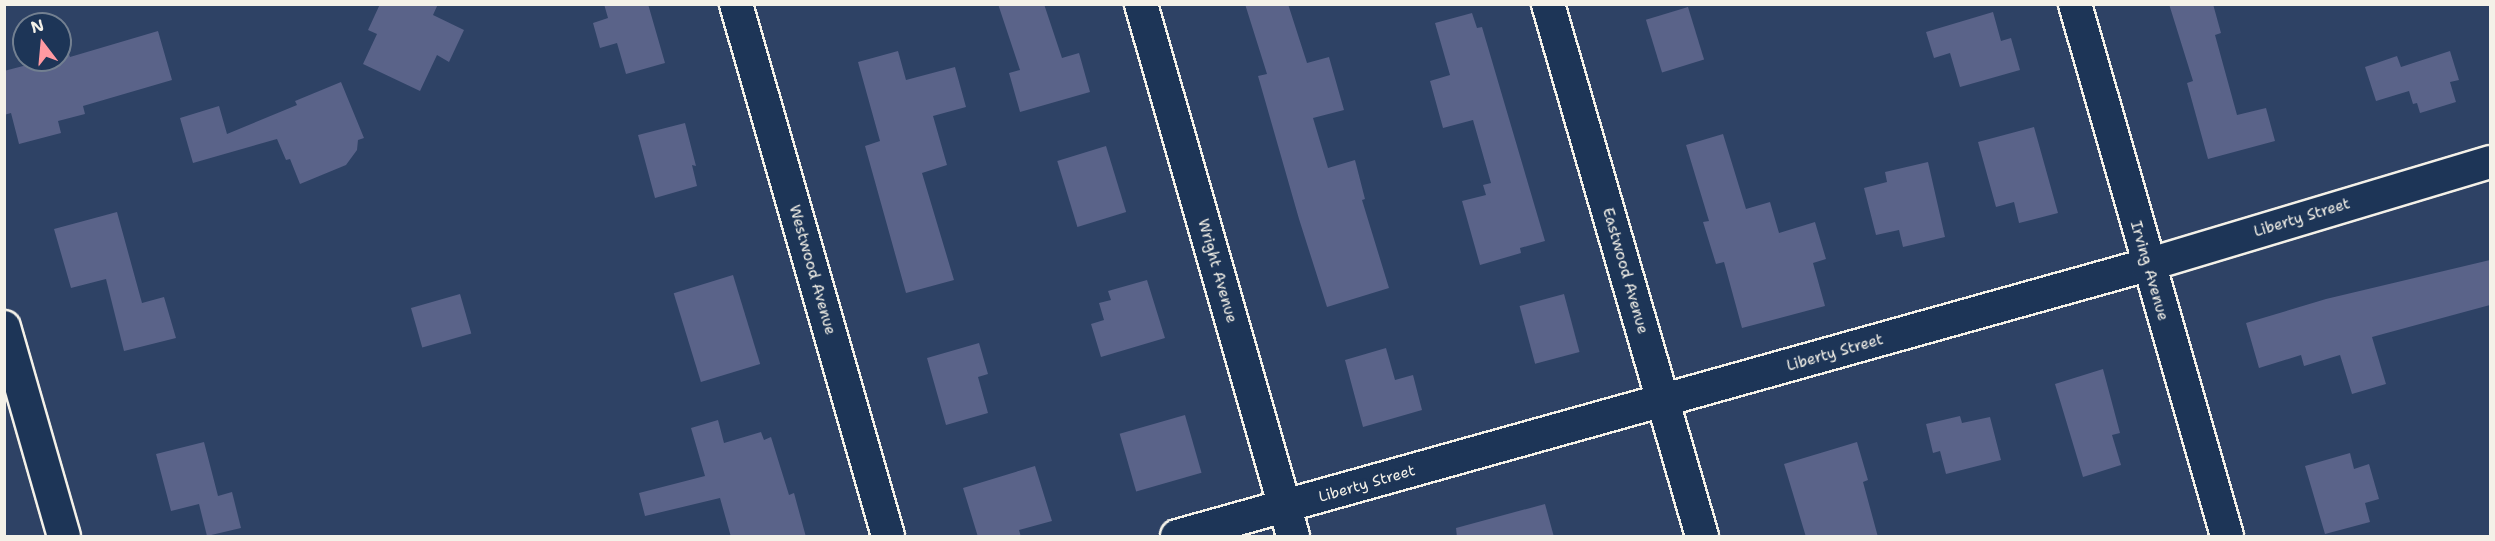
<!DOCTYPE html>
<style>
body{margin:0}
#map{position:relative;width:2495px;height:541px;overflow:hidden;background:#2e4265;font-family:"Shantell Sans",sans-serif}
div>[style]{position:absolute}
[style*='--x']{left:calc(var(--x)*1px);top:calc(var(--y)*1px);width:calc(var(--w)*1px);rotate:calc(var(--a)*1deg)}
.building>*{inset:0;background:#5a6389;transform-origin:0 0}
.roads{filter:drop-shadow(2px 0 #f4f1e8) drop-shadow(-2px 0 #f4f1e8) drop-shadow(0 2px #f4f1e8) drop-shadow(0 -2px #f4f1e8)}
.street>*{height:32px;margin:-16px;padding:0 16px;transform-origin:16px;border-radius:16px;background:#1d3557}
span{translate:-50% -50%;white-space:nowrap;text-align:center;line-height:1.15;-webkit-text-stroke:6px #1d3557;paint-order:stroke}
.street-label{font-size:15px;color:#f4f1e8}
.frame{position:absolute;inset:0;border:6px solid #f4f1e8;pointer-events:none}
.north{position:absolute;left:12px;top:12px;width:60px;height:60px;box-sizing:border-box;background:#1d3557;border:2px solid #738091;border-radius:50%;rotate:344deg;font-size:16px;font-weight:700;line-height:24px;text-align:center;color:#f4f1e8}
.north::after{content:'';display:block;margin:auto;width:21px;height:27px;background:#ff9aa2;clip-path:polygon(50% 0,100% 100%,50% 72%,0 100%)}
</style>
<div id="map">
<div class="building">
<i style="clip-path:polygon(380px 4px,438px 4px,433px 15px,464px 30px,449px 62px,437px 55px,420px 91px,363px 64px,377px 34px,368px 30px)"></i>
<i style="clip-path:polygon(604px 4px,648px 4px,665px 63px,626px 74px,617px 43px,600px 48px,593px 23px,608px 18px)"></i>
<i style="clip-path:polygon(998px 4px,1044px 4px,1062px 58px,1079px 53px,1090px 92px,1020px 112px,1009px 73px,1020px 70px)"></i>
<i style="clip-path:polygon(1245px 4px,1288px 4px,1307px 63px,1329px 57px,1344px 110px,1313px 118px,1328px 168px,1355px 160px,1365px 199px,1362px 200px,1389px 288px,1327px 307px,1299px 219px,1258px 76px,1267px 74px)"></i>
<i style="clip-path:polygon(2169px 4px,2213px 4px,2221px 33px,2215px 35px,2237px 115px,2266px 108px,2275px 141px,2208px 159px,2187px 83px,2193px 81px)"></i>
<i style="left:1688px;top:7px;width:55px;height:44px;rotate:73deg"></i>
<i style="clip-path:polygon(1993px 12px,2001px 41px,2011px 38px,2020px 70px,1960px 87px,1950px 53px,1934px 58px,1926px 32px)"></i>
<i style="clip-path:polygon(1472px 13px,1477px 28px,1482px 27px,1545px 241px,1520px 248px,1521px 253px,1480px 265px,1462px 201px,1486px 195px,1483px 185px,1491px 183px,1473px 120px,1443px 128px,1430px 81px,1450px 75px,1435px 23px)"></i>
<i style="clip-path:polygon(158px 31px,172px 80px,83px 106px,85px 114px,58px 121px,61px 133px,19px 144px,11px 113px,4px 115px,4px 71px,46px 60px,60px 60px,60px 56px,69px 54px,70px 57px)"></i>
<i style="clip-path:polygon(898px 51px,906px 80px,955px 67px,966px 107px,933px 116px,947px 165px,922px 173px,954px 280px,906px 293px,865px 146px,880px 141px,858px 62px)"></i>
<i style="clip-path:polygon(2450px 51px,2459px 80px,2450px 82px,2456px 102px,2420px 113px,2417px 103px,2413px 104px,2409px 91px,2376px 101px,2365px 67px,2397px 56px,2401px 67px)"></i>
<i style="clip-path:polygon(341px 82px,364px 138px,358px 140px,357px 150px,346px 165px,300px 184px,290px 159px,286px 160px,277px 139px,193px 163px,180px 118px,219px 106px,227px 134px,297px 105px,295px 101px)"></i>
<i style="clip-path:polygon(685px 123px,696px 166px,692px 165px,697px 186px,655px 198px,638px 135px)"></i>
<i style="clip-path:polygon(2034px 127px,2058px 213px,2019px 223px,2014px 202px,1996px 207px,1978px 142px)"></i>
<i style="clip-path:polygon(1723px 134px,1746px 209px,1770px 202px,1779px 233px,1815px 222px,1826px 259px,1813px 263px,1825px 306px,1742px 328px,1724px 262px,1716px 264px,1703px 222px,1709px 221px,1686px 145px)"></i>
<i style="left:1106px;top:146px;width:69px;height:51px;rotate:73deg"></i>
<i style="clip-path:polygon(1928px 162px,1945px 237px,1903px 247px,1899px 230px,1876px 235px,1864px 188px,1887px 182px,1885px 172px)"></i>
<i style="clip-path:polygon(117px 212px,142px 303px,164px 297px,176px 338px,124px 351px,106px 279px,71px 288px,54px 229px)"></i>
<i style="clip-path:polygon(2490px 260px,2490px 305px,2372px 337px,2386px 384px,2352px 394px,2340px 355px,2304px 366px,2301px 355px,2259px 368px,2246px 323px,2326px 299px)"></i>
<i style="left:733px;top:275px;width:93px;height:62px;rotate:73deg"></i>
<i style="clip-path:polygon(1147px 280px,1165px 338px,1101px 357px,1091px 324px,1104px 320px,1099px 303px,1111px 300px,1108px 291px)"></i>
<i style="left:460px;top:294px;width:41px;height:51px;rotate:74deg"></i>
<i style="left:1564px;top:294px;width:60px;height:46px;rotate:75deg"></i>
<i style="clip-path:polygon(979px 343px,988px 374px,978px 377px,988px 413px,946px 425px,927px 358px)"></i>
<i style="clip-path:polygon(1386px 348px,1395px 380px,1413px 375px,1422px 410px,1363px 427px,1345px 360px)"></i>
<i style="clip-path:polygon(2103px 369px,2120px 433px,2112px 435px,2121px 465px,2083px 477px,2055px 384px)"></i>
<i style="left:1185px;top:415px;width:60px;height:68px;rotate:74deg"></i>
<i style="clip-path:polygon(1960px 416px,1962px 423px,1990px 417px,2001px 460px,1946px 474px,1940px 451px,1933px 453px,1926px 424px)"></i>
<i style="clip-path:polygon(718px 420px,724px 443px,761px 432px,764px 440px,771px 437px,789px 495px,794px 493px,806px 537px,731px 537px,720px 498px,645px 516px,639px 493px,705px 476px,691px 428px)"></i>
<i style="clip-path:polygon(204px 442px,218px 496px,232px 492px,241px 528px,207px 536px,199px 504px,171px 511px,156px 454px)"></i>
<i style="clip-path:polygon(1857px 442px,1868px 480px,1863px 482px,1878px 537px,1806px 537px,1784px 464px)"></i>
<i style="clip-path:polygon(2350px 453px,2354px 469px,2369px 464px,2379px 499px,2365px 503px,2370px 522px,2325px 534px,2305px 466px)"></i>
<i style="clip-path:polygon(1035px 466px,1052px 521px,1019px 530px,1021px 537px,978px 537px,963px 488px)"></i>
<i style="clip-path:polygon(1545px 504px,1554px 537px,1457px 537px,1456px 528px)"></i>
</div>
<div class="roads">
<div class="street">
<i style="--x:736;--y:4;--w:553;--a:74.05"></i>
<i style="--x:1141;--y:4;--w:553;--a:74.05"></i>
<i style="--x:1548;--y:4;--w:554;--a:73.86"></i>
<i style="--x:2075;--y:4;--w:553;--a:74.05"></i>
<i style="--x:4;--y:327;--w:217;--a:74"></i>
<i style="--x:1177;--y:536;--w:1007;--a:-15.61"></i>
<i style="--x:2147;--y:265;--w:358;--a:-16.7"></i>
</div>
</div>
<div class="street-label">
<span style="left:2302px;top:218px;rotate:-17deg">Liberty Street</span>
<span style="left:812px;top:270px;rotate:74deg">Westwood Avenue</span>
<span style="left:1217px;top:271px;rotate:74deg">Wright Avenue</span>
<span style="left:1625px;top:271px;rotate:74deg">Eastwood Avenue</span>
<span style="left:2149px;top:271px;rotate:74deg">Irving Avenue</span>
<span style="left:1835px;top:353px;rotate:-16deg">Liberty Street</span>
<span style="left:1367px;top:484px;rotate:-16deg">Liberty Street</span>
</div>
<div class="frame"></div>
<div class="north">N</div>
</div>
